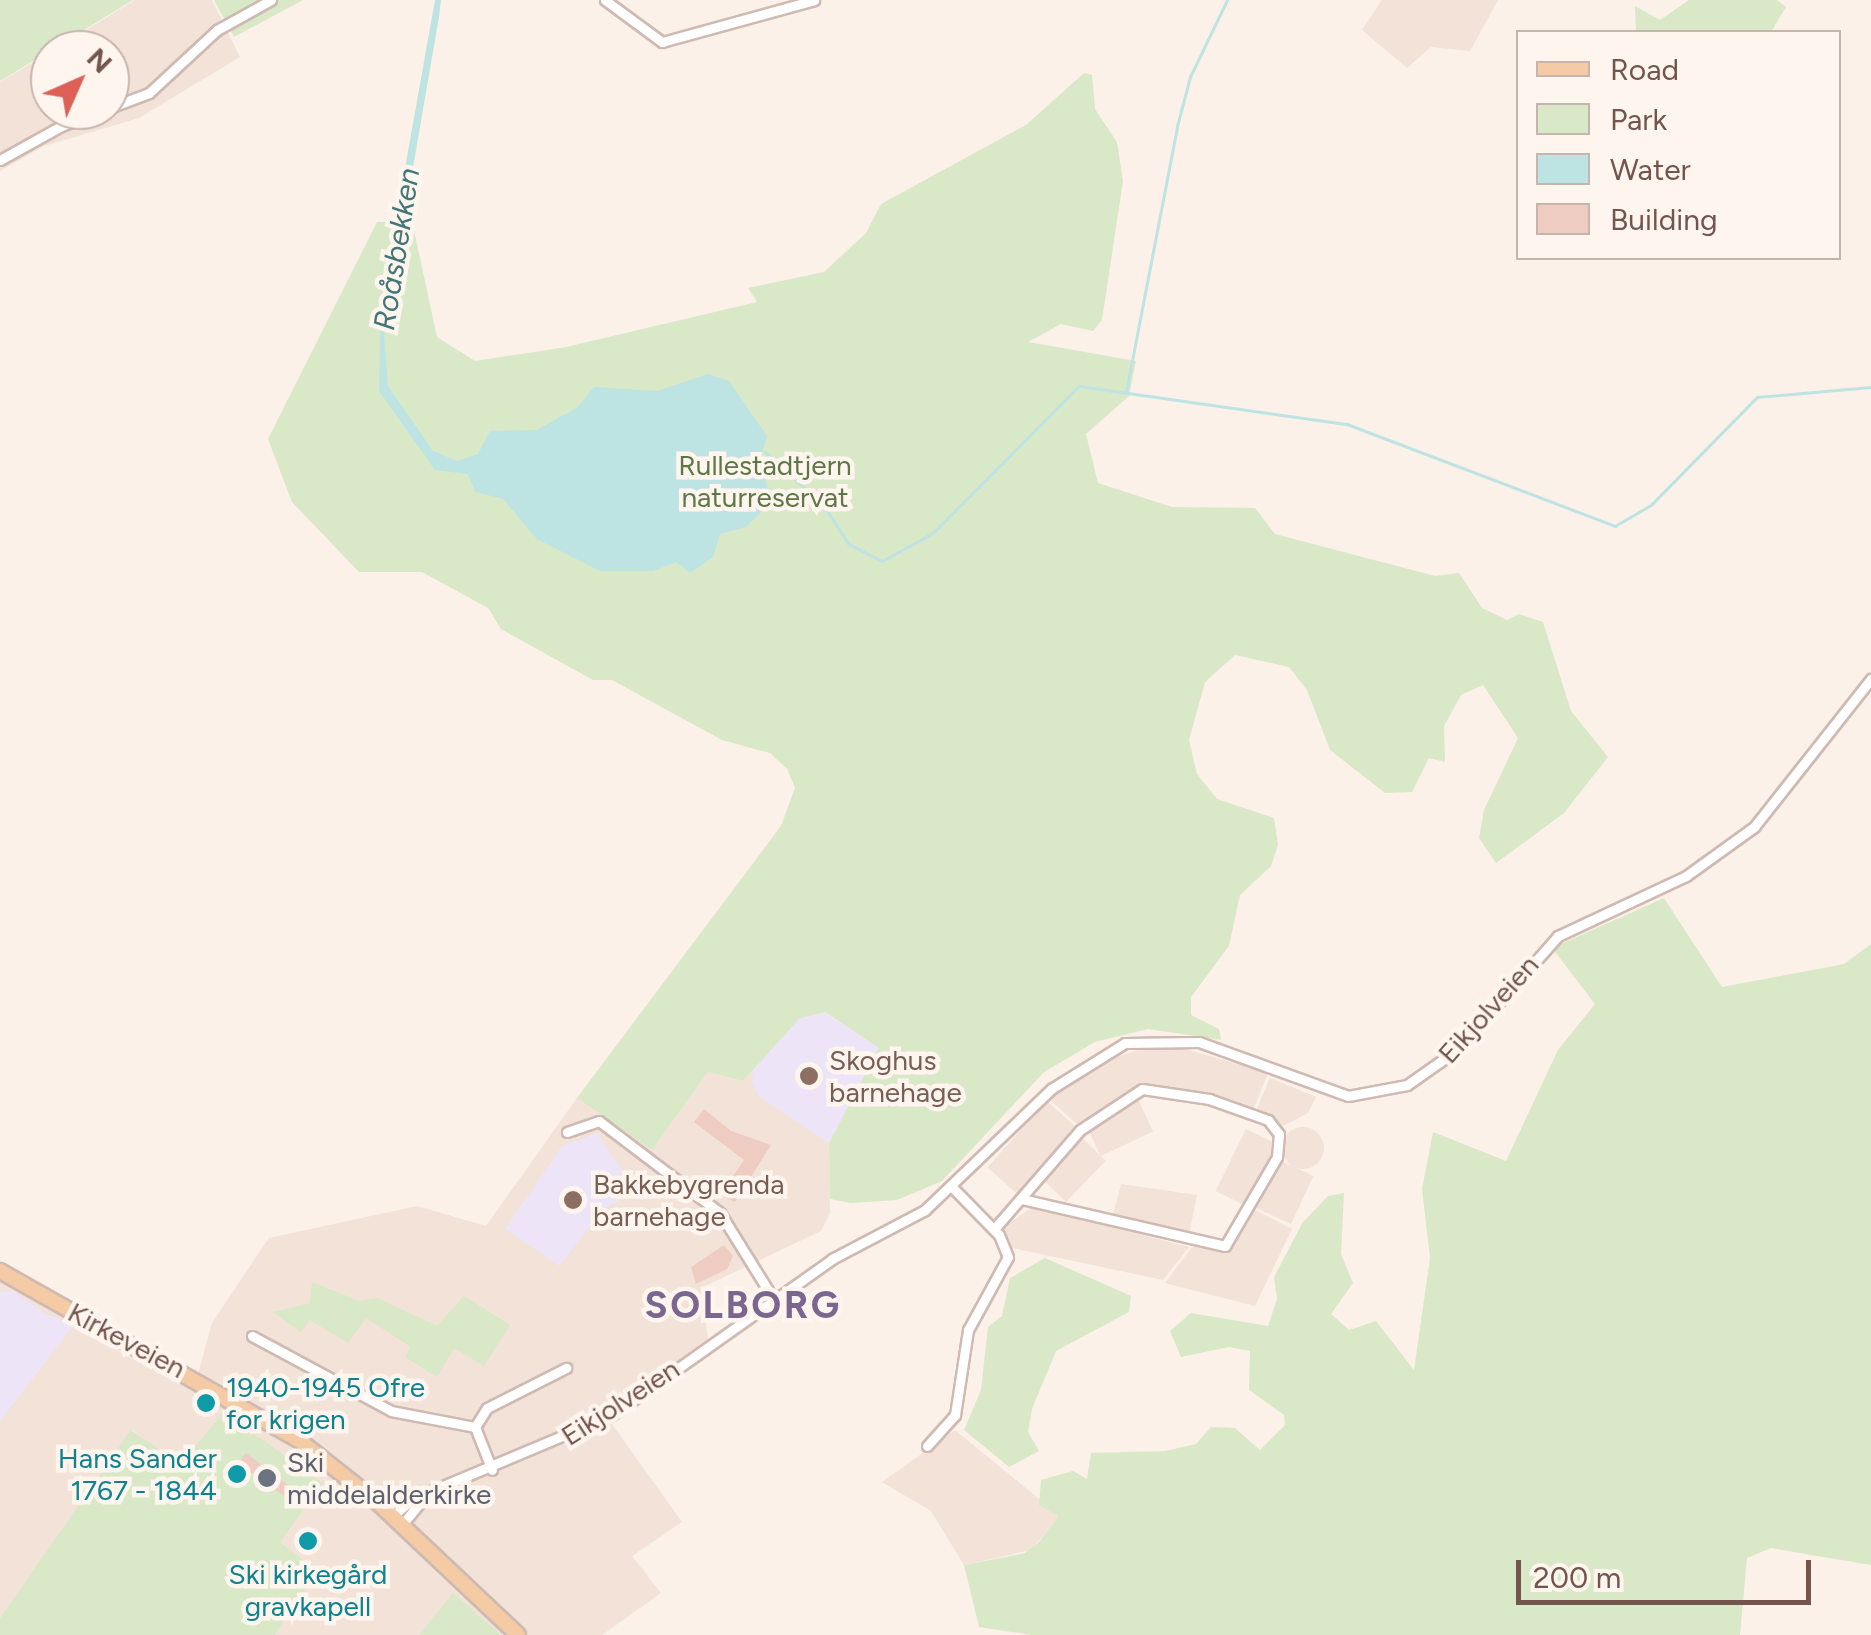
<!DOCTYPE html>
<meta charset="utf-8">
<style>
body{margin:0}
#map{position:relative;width:1871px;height:1635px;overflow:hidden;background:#fbf1e8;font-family:Figtree,sans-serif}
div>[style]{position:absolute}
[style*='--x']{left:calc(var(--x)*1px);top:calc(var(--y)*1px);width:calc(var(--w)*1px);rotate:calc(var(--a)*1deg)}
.residential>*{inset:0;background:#f2e2d7;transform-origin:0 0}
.round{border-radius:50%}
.education>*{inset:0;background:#eee4f7}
.green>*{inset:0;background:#d9e8c7}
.water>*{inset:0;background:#bee3e3}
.stream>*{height:2.5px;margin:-1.25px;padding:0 1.25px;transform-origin:1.25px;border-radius:1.25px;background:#bee3e3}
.building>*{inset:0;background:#eeccc1}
.roads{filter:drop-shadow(2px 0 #cebab2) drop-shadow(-2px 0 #cebab2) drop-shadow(0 2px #cebab2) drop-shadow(0 -2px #cebab2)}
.minor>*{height:9px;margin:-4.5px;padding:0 4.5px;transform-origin:4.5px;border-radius:4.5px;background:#fff}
.primary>*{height:14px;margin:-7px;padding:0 7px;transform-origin:7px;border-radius:7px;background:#f4cba5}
.dots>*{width:28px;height:28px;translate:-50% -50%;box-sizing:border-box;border:5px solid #fef5ee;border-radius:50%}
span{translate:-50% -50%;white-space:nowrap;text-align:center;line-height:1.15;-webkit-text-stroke:9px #fef5ee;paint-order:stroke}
.park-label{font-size:28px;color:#5d7846}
.street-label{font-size:28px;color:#73554e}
.education-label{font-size:28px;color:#785e54}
.left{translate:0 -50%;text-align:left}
.culture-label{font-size:28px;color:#0d838f}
.right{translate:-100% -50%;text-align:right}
.worship-label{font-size:28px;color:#5b616d}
.water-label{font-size:30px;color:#427677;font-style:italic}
.district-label{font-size:38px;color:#7a668f;font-weight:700;letter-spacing:2.5px}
.legend{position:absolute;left:1516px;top:30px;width:325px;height:230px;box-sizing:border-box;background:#fef5ee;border:2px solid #c6b5ae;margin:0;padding:12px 18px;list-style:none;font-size:30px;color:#73554e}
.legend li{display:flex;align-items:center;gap:20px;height:50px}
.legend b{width:50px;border:2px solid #c6b5ae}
.north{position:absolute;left:30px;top:30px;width:100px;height:100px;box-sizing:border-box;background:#fef5ee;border:2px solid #c6b5ae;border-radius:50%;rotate:45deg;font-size:28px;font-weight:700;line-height:40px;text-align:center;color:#73554e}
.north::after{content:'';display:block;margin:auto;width:35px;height:45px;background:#dc6056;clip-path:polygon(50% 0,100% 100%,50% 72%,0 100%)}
.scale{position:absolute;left:1516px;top:1560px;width:295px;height:45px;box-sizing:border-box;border:5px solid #73554e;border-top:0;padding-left:12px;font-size:30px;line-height:35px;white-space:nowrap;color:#73554e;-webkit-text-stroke:8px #fef5ee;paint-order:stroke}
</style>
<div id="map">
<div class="residential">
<i style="clip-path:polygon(135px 0,212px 0,240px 57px,139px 118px,44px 146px,0 171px,0 82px,50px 52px,50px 110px,110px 110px,110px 50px,53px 50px)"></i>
<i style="clip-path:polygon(1382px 0,1498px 0,1470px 51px,1431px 47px,1407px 68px,1362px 30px)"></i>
<i style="clip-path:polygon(799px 1019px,829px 1143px,830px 1213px,821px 1231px,701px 1288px,708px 1339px,604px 1413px,682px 1522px,632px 1556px,661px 1593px,602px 1635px,501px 1635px,453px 1594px,419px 1635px,275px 1635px,318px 1571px,132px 1430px,0 1618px,0 1260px,198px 1374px,212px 1323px,269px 1238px,417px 1206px,486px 1226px,577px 1098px,652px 1150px,708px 1072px,743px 1081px)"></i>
<i style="clip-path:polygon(1148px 1047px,1185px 1049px,1268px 1073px,1253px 1110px,1149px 1084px,1079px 1126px,1049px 1099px,1110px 1059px)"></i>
<i style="clip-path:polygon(1270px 1078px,1316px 1097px,1308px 1113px,1283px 1126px,1256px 1111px)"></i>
<i style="left:1137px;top:1097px;width:38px;height:58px;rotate:65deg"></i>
<i style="left:1047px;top:1101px;width:40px;height:89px;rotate:42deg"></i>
<i class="round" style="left:1282px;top:1127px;width:42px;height:42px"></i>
<i style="left:1246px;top:1129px;width:34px;height:69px;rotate:26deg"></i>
<i style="left:1079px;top:1135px;width:37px;height:57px;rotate:44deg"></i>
<i style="left:1279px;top:1160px;width:38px;height:53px;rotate:25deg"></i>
<i style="clip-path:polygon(1121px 1184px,1197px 1195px,1188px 1239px,1112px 1219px)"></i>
<i style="clip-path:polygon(1032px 1207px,1036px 1207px,1189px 1247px,1163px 1280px,1012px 1248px,1004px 1227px)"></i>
<i style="clip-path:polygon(1255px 1210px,1292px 1229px,1255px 1306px,1165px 1283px,1192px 1247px,1234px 1246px)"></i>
<i style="clip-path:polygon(955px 1430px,1060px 1516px,1031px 1550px,964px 1565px,931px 1511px,882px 1482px)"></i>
</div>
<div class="education">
<i style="clip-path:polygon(824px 1012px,880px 1048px,829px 1143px,759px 1097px,752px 1083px,753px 1070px,799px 1019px)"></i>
<i style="clip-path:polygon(597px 1133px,637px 1192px,605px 1208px,559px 1266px,505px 1229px,562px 1146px)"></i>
<i style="clip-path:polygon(12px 1290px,47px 1315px,75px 1324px,0 1421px,0 1292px)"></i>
</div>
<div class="green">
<i style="clip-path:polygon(0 0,133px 0,0 81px)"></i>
<i style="clip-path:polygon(214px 0,303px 0,234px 37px)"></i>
<i style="clip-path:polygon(1689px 0,1777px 0,1786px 7px,1771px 32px,1636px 32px,1635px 6px,1660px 20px)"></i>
<i style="clip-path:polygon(1084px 73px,1092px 75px,1095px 109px,1117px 142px,1123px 181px,1102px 320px,1093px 331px,1061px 324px,1028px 342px,1136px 361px,1129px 396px,1086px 434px,1098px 483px,1172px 507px,1255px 508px,1275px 534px,1435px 576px,1459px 573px,1482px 608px,1507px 620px,1519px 614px,1543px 622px,1571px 711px,1608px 757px,1564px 813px,1496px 863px,1479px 838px,1484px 810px,1518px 738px,1483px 685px,1461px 695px,1444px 726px,1445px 762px,1429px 758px,1412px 792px,1385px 793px,1330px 750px,1307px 690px,1289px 667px,1235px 655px,1205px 682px,1189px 740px,1197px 774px,1217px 799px,1274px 818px,1278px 845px,1271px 866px,1240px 895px,1229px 946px,1191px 997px,1191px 1015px,1219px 1029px,1221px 1040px,1148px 1029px,1095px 1042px,1044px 1072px,942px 1181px,897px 1200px,851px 1203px,830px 1199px,829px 1143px,879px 1048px,825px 1012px,799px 1019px,743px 1081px,708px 1072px,652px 1150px,577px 1098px,781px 826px,795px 788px,787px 769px,770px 753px,722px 740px,612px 680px,593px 680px,501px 629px,488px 608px,422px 572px,359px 572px,292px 502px,268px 439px,377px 222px,412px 221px,437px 337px,475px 361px,566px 347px,757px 302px,748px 288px,824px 272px,866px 233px,881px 204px,1026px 125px)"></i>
<i style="clip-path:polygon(1664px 898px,1722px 987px,1844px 964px,1871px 944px,1871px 1565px,1771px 1548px,1747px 1558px,1740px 1635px,1032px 1635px,979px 1627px,964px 1565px,1025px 1553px,1038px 1543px,1059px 1516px,1039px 1505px,1041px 1480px,1073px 1471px,1087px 1479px,1091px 1453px,1165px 1451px,1196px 1444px,1211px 1427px,1235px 1428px,1260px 1450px,1285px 1425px,1284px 1415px,1249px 1390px,1250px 1351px,1229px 1347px,1181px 1357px,1170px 1331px,1191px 1313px,1268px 1326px,1277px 1299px,1274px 1277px,1303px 1222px,1328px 1196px,1344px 1193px,1341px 1254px,1353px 1283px,1331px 1314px,1349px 1330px,1376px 1321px,1414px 1370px,1430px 1258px,1422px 1189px,1433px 1132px,1506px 1161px,1558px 1050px,1595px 1004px,1552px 948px)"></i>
<i style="clip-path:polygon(1045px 1258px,1131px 1296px,1129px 1312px,1056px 1351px,1032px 1409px,1028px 1432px,1039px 1451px,1009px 1467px,964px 1430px,981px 1390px,988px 1327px,1002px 1316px,1010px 1278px)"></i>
<i style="clip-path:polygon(312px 1282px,359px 1301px,377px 1298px,437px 1326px,464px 1296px,510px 1325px,484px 1366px,454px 1348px,437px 1377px,405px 1357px,411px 1347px,366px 1318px,348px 1343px,310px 1320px,301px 1332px,273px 1312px,310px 1303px)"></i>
<i style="clip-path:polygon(224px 1412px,323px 1483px,280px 1542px,318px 1571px,275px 1635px,0 1635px,0 1618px,131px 1430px,180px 1464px)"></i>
<i style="clip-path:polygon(453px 1593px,501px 1635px,419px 1635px)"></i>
</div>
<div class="water">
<i style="clip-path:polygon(435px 0,441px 0,439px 17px,384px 335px,388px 386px,433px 451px,457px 461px,478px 454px,490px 431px,537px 430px,578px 407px,594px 387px,657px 391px,708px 374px,729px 381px,767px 436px,760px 459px,771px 502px,746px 527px,720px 534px,713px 557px,690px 573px,676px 562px,653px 571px,600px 571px,537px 539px,503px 499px,475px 492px,468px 474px,435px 470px,379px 391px,381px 303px)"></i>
</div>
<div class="stream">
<i style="--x:1126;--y:392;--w:271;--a:-79.1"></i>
<i style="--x:1177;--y:126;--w:51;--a:-75.1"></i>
<i style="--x:1190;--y:77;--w:85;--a:-64.3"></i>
<i style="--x:765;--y:452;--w:78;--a:41.9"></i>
<i style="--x:823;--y:504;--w:48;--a:57"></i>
<i style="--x:849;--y:544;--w:37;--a:27"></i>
<i style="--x:882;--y:561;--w:58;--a:-28.8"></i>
<i style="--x:933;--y:533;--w:207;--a:-45.2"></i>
<i style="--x:1079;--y:386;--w:271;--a:8.1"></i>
<i style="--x:1347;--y:424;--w:287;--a:20.8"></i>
<i style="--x:1615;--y:526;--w:42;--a:-30.3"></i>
<i style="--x:1651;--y:505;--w:151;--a:-45.5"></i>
<i style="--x:1757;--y:397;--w:114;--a:-5"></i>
</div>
<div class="building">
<i style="clip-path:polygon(704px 1109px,731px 1131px,771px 1145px,735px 1202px,720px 1195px,744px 1160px,694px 1122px)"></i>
<i style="clip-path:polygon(724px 1245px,733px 1256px,727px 1269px,696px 1284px,691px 1267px)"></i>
<i style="clip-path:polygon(246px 1453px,291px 1487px,285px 1496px,238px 1464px)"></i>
</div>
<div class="roads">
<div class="minor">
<i style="--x:605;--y:0;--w:71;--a:36.4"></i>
<i style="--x:662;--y:42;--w:158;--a:-15.4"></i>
<i style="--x:0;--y:160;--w:70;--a:-29.1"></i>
<i style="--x:61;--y:126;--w:94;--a:-20.6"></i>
<i style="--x:149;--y:93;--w:93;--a:-42.8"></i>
<i style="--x:217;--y:30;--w:62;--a:-29.1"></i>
<i style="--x:567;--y:1132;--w:34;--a:-19"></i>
<i style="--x:599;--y:1121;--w:152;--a:37.2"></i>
<i style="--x:720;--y:1213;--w:106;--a:58.1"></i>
<i style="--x:994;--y:1229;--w:131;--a:-49"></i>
<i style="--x:1080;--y:1130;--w:74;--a:-33.5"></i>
<i style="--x:1142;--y:1089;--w:68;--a:8.5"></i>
<i style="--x:1209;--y:1099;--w:63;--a:19.6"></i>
<i style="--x:1268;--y:1120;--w:18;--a:52"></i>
<i style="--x:1279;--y:1134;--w:23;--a:95"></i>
<i style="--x:1277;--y:1157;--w:103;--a:120.3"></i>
<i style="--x:1225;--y:1246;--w:208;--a:-167"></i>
<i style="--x:252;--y:1336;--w:158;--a:28.3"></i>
<i style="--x:391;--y:1411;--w:86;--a:10.8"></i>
<i style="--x:475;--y:1427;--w:46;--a:68.4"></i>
<i style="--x:475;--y:1427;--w:22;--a:-58"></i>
<i style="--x:487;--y:1408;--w:89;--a:-26.9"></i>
<i style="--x:927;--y:1446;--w:42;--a:-47.9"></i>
<i style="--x:955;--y:1415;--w:86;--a:-81.3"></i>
<i style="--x:968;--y:1330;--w:83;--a:-61.3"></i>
<i style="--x:1008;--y:1257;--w:24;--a:-112"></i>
<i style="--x:999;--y:1235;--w:67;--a:-134.4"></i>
<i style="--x:393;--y:1516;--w:25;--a:-42"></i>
<i style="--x:412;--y:1499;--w:217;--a:-22.8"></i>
<i style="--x:612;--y:1415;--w:270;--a:-35.3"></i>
<i style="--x:832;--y:1259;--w:105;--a:-27.8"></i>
<i style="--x:925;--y:1210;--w:175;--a:-43.8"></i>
<i style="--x:1051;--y:1089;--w:87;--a:-31.9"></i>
<i style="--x:1125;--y:1043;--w:74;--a:-0.8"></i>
<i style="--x:1199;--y:1042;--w:158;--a:19.9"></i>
<i style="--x:1348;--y:1096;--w:60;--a:-10.6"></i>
<i style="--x:1407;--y:1085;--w:62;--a:-35.2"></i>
<i style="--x:1458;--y:1049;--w:151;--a:-48.5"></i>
<i style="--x:1558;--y:936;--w:141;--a:-25.1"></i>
<i style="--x:1686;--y:876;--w:84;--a:-35.8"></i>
<i style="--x:1754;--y:827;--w:189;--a:-51.7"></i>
<i style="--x:401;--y:1526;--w:40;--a:-51"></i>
</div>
<div class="primary">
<i style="--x:0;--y:1271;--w:345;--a:29.5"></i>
<i style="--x:300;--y:1441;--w:97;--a:38.3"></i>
<i style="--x:376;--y:1501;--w:195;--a:43.3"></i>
</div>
</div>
<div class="dots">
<i style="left:809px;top:1076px;background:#8d6e63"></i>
<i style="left:573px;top:1200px;background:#8d6e63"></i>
<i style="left:206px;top:1403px;background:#0f9aa8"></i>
<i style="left:237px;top:1474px;background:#0f9aa8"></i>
<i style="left:267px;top:1478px;background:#6b7280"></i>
<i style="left:308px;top:1541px;background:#0f9aa8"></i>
</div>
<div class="park-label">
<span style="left:765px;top:481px">Rullestadtjern<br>naturreservat</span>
</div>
<div class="street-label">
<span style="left:1488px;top:1009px;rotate:-48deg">Eikjolveien</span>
<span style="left:127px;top:1340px;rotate:28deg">Kirkeveien</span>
<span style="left:620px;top:1402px;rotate:-33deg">Eikjolveien</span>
</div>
<div class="education-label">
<span class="left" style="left:829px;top:1076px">Skoghus<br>barnehage</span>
<span class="left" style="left:593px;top:1200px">Bakkebygrenda<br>barnehage</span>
</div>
<div class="culture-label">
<span class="left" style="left:226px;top:1403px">1940-1945 Ofre<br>for krigen</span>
<span class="right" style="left:217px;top:1474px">Hans Sander<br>1767 - 1844</span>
<span style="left:308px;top:1590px">Ski kirkegård<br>gravkapell</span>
</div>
<div class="worship-label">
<span class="left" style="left:287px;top:1478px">Ski<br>middelalderkirke</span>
</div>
<div class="water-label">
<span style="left:397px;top:249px;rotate:-81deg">Roåsbekken</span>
</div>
<div class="district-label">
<span style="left:743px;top:1306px">SOLBORG</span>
</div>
<ul class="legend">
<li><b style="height:12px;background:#f4cba5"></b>Road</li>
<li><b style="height:28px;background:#d9e8c7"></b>Park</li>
<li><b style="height:28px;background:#bee3e3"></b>Water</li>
<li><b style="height:28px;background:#eeccc1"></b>Building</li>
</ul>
<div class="north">N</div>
<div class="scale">200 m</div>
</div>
